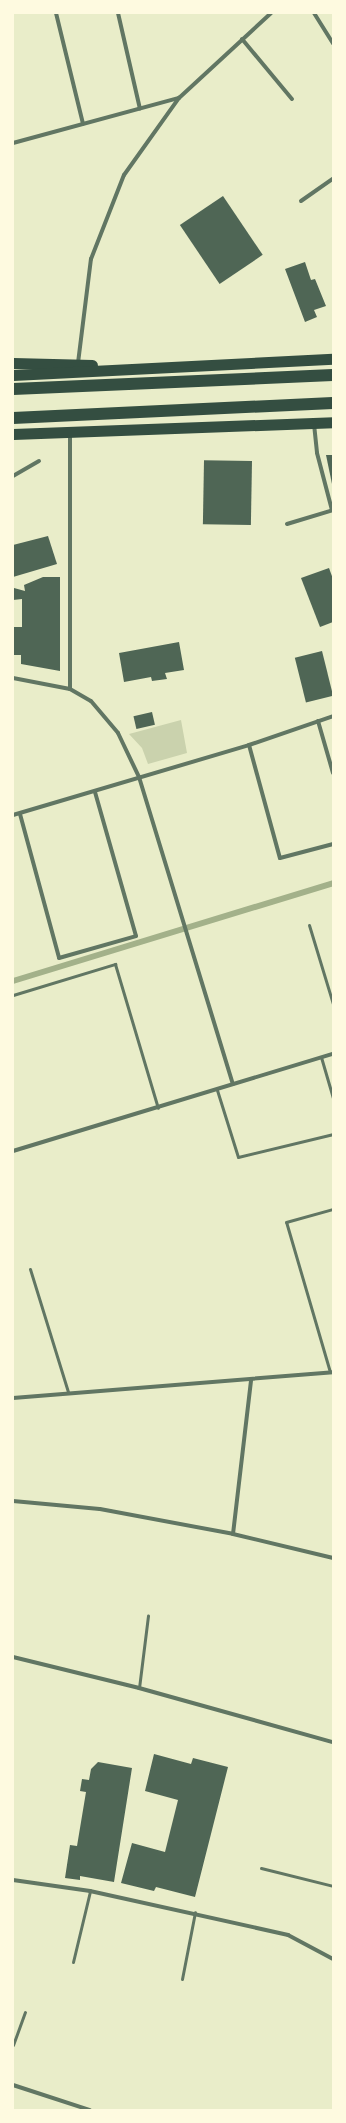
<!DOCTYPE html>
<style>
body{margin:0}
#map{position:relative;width:346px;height:2123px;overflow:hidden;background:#e9edc9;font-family:Bitter,serif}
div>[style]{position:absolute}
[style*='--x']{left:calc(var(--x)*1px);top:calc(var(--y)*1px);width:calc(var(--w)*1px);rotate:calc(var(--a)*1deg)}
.green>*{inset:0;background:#cad2ad}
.stream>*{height:6px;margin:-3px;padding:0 3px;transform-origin:3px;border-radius:3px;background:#a3b18a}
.building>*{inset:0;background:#4f6655;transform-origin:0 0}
.service>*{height:3px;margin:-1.5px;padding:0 1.5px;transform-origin:1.5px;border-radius:1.5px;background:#617663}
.minor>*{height:4px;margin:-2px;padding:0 2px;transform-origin:2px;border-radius:2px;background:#617663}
.trunk>*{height:11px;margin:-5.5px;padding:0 5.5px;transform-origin:5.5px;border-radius:5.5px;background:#344e41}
.motorway>*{height:12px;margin:-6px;padding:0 6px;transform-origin:6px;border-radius:6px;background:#344e41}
span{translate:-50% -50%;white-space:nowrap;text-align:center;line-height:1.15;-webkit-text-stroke:4px #fefae0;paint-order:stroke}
.frame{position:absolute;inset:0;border:14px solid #fefae0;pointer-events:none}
</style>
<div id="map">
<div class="green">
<i style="clip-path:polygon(181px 720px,187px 753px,148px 764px,142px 748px,129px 734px)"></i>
</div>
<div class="stream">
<i style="--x:13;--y:981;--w:335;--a:-17"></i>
</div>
<div class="building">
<i style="left:223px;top:196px;width:71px;height:52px;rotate:56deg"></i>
<i style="clip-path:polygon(305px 262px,311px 280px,315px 279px,326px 306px,314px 310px,317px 317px,305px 322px,285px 269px)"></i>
<i style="clip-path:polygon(326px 455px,333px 455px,333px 484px,332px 484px)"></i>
<i style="left:252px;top:461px;width:64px;height:48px;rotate:91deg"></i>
<i style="clip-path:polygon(48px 536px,57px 564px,13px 577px,13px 545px)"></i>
<i style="clip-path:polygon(329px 568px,333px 579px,333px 622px,320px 627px,301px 578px)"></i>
<i style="clip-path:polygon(43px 577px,60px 577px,60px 671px,21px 664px,21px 655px,13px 655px,13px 627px,22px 627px,22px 599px,13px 600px,14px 588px,25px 591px,24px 585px)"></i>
<i style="clip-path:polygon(179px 642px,184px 670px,165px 673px,167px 679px,152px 681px,151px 677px,124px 682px,119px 653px)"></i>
<i style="left:322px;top:651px;width:46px;height:28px;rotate:76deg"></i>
<i style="left:152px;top:712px;width:13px;height:19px;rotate:77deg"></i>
<i style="clip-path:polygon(154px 1754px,191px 1764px,193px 1758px,228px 1767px,195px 1897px,156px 1887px,154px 1891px,121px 1883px,132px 1843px,165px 1852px,178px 1800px,145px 1791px)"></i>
<i style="clip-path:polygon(98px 1762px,132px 1768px,114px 1882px,80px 1876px,80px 1880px,65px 1878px,70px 1845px,77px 1846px,86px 1792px,80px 1791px,82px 1779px,89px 1780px,91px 1769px)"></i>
</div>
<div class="service">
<i style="--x:309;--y:925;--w:83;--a:73.1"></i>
<i style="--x:13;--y:995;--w:107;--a:-16.9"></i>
<i style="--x:115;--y:964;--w:150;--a:73.4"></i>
<i style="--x:321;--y:1057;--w:43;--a:73.7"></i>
<i style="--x:217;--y:1090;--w:70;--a:72.6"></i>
<i style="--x:238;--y:1157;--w:98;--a:-13.6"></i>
<i style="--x:30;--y:1269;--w:129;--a:72.8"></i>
<i style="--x:330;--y:1372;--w:156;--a:-106.3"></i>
<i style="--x:286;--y:1222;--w:49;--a:-15.5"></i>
<i style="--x:333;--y:1449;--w:32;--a:90"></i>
<i style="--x:139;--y:1688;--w:73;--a:-82.9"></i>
<i style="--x:261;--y:1868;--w:74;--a:14"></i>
<i style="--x:73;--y:1962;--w:73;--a:-76.5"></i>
<i style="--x:182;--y:1979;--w:68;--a:-79"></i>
<i style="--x:13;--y:2045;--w:35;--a:-70"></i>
</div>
<div class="minor">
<i style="--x:56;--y:13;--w:114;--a:76.3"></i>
<i style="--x:118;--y:13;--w:98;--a:77.1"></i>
<i style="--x:314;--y:13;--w:36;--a:58"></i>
<i style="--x:242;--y:39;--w:78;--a:50.2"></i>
<i style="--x:13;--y:143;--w:172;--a:-15.2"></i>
<i style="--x:301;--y:201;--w:39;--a:-35"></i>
<i style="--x:78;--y:363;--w:105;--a:-82.9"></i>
<i style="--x:91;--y:259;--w:90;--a:-68.6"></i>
<i style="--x:124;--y:175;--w:95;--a:-54.5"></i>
<i style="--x:179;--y:98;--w:125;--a:-42.7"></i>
<i style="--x:314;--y:424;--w:29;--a:84"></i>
<i style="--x:317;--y:453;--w:59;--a:75.3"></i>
<i style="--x:13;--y:476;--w:30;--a:-30"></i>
<i style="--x:287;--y:524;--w:48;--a:-16.9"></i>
<i style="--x:13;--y:678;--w:58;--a:10.9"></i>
<i style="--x:70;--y:689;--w:24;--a:30"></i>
<i style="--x:91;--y:701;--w:42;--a:49.8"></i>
<i style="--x:118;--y:733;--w:49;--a:64.5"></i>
<i style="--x:139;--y:777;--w:321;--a:73"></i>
<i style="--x:70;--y:689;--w:256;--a:-90"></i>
<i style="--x:318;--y:721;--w:54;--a:73.9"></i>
<i style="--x:249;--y:745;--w:117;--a:74.7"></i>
<i style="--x:280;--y:858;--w:55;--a:-14.8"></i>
<i style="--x:20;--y:814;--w:149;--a:74.8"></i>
<i style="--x:59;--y:958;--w:80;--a:-15.9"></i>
<i style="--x:136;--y:936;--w:150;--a:-105.9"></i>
<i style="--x:13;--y:815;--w:246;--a:-16.5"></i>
<i style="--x:249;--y:745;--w:89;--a:-19"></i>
<i style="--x:13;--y:1151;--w:334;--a:-16.9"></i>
<i style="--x:13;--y:1398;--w:321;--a:-4.6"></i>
<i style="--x:13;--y:1501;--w:87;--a:5.3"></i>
<i style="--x:100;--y:1509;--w:135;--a:10.6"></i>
<i style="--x:233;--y:1534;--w:103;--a:13.5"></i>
<i style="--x:233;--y:1534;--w:155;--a:-83.3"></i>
<i style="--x:13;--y:1657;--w:130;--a:13.8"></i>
<i style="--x:139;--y:1688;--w:201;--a:15.6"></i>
<i style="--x:13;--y:1880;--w:78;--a:8.1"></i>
<i style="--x:90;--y:1891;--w:203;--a:12.5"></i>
<i style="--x:288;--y:1935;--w:51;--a:28.1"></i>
<i style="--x:13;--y:2085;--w:81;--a:18"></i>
</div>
<div class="trunk">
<i style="--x:13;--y:363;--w:79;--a:1.5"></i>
<i style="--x:13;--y:375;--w:320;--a:-2.9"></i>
<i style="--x:13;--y:434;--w:320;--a:-2.1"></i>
</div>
<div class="motorway">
<i style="--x:13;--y:389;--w:320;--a:-2.5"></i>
<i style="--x:13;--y:418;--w:320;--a:-2.7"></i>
</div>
<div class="frame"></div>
</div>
